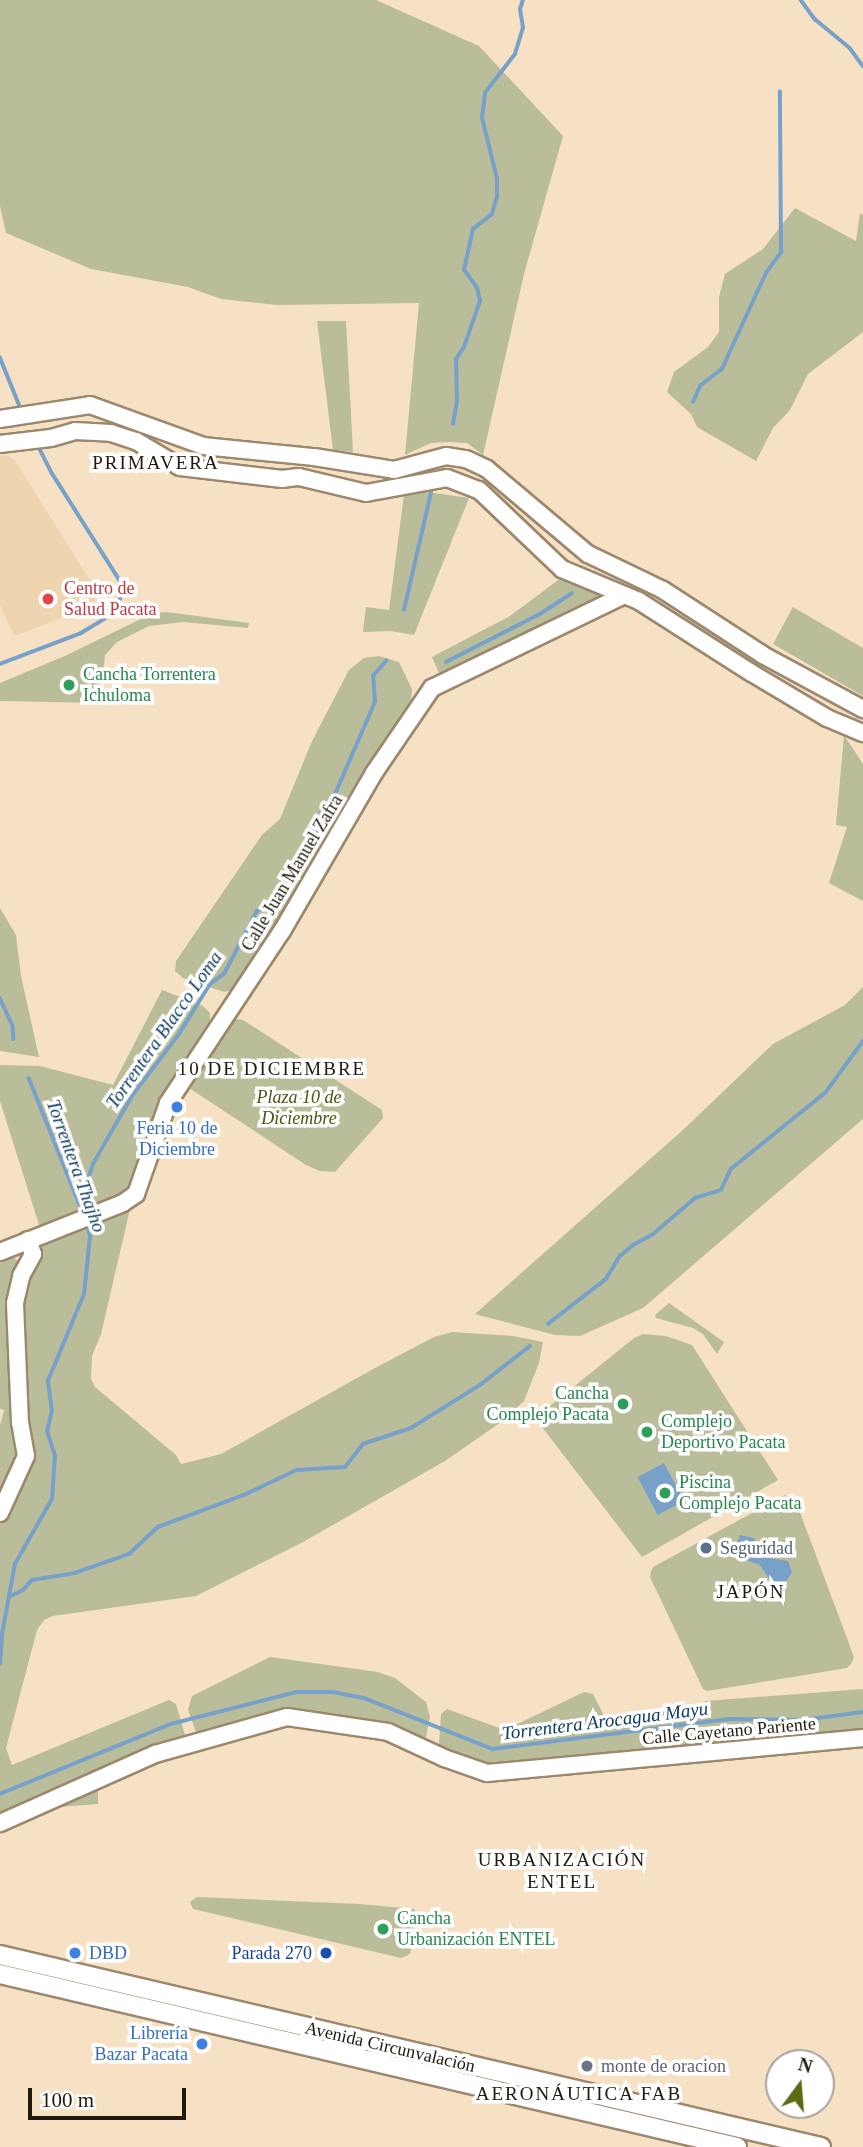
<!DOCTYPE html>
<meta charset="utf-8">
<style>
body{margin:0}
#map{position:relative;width:863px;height:2147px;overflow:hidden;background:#f7e1c4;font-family:"Times New Roman",serif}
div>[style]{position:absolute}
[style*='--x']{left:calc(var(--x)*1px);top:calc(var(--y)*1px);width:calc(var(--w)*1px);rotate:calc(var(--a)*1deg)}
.built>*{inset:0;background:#efd4b0}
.green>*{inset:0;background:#babd99;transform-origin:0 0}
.water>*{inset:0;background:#78a1ca;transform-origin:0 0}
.stream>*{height:3.5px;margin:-1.75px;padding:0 1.75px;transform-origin:1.75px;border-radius:1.75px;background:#78a1ca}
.roads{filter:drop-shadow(2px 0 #9c886d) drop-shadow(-2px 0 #9c886d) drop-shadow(0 2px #9c886d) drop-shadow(0 -2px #9c886d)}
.tertiary>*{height:16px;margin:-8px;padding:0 8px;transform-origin:8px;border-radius:8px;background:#fff}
.secondary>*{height:18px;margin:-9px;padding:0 9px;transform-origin:9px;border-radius:9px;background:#fff}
.dots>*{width:19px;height:19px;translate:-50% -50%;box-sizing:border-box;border:4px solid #fff;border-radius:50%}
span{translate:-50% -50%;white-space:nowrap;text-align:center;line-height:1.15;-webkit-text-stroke:7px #fff;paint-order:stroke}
.health-label{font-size:18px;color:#be3a42}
.left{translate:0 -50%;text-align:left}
.leisure-label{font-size:18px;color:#27864d}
.right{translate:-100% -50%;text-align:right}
.street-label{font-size:18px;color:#20190e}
.park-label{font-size:18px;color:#4f5110;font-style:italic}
.shop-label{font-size:18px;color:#366cbe}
.service-label{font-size:18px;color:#4e5e75}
.transit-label{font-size:18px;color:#164399}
.worship-label{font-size:18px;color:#5b616d}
.neighbourhood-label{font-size:19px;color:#20190e;letter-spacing:2px}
.water-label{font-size:19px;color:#0e3d64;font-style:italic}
.north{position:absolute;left:765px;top:2049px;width:70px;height:70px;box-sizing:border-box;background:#fff;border:2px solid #a6a39f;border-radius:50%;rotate:16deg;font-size:19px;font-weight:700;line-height:28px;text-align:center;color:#20190e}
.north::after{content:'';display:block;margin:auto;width:24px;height:32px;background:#5c6a13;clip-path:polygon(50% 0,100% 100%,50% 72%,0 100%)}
.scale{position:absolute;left:28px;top:2088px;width:158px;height:32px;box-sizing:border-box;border:4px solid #20190e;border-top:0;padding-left:9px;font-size:21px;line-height:24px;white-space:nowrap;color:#20190e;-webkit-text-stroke:5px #fff;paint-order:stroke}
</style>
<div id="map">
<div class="built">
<i style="clip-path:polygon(0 455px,9px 456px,16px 462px,98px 593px,93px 606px,14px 636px,0 605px)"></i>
</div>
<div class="green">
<i style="clip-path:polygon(0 0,376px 0,479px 46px,563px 136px,524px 274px,483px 455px,467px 443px,448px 442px,431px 443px,405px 455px,419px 303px,277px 305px,221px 299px,188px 287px,91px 269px,6px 233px,0 206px)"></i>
<i style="clip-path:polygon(795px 208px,856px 241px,860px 213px,863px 215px,863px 332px,808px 374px,790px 410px,773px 428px,756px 461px,697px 427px,691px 414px,667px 392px,674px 372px,708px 347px,719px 332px,719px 297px,725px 274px,763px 249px)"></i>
<i style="clip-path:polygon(317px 321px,346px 321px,353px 452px,333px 450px)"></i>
<i style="clip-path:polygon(421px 491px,469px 498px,414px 635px,391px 631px,363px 632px,366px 607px,389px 610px,404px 495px)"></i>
<i style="clip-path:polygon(565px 575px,610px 593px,439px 673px,432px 657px,510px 616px)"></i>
<i style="clip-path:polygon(793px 607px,863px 648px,863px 696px,773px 644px)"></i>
<i style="clip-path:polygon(167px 612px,249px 623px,248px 628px,183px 622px,149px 626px,117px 642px,105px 655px,100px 703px,0 701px,0 683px,67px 655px,153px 613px)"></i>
<i style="clip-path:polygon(379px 656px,399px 662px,412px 689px,411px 701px,342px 805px,288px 904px,234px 990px,224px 992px,183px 978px,175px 971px,176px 961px,262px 835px,280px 819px,312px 741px,349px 670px,364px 658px)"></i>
<i style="clip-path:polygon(844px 735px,863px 764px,863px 901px,829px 883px,847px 827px,836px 825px)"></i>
<i style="clip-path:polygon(0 908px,16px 935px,21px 976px,39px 1057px,0 1051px)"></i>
<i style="clip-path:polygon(863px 987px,863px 1119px,643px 1308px,580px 1336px,555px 1335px,475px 1314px,684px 1129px,773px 1044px,845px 1005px)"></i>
<i style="clip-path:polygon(162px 990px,203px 1006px,210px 1013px,210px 1021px,131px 1188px,124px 1194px,40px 1228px,0 1101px,0 1065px,40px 1066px,113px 1085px)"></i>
<i style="clip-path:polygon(235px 1019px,243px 1020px,382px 1110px,383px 1118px,335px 1172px,320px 1171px,306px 1165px,189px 1088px,229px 1023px)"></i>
<i style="clip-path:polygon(131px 1205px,101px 1334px,92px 1356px,91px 1379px,95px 1387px,176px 1455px,181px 1464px,221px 1454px,375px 1368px,434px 1337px,452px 1332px,513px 1336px,543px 1342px,539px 1363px,524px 1401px,504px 1420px,445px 1461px,303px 1542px,196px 1596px,53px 1616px,44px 1620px,37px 1630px,6px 1748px,12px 1765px,169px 1700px,176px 1704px,185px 1735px,183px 1739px,0 1815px,0 1524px,10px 1504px,23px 1425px,18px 1300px,43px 1245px,59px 1232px)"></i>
<i style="clip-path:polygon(5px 1256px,14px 1257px,20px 1264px,21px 1453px,0 1499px,0 1425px,4px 1410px,0 1409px,0 1258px)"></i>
<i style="clip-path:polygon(669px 1303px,724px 1342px,717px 1354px,703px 1334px,693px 1328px,656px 1318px,655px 1315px)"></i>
<i style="clip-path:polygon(643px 1334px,666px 1336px,692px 1345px,778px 1480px,642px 1557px,535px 1418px,634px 1338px)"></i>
<i style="clip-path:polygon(785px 1495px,795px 1499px,854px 1657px,851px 1664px,847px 1668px,707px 1691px,703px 1689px,650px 1577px,651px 1572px,653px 1567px)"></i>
<i style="clip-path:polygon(270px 1657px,378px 1672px,395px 1678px,426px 1702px,430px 1717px,426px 1737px,421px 1739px,294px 1713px,202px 1734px,196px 1732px,188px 1710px,192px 1696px)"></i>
<i style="clip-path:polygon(863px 1689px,863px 1729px,859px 1730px,606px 1754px,515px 1768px,483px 1766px,441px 1750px,439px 1744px,441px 1714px,447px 1709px,505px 1730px,584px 1692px,593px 1694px,606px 1719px,697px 1707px,706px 1701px)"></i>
<i style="clip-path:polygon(98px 1784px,98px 1804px,46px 1808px)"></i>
<i style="clip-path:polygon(197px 1897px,360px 1904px,414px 1909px,418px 1914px,410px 1954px,401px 1958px,193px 1909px,190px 1902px)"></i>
<i style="left:397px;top:2055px;width:253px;height:6px;rotate:13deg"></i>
</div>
<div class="water">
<i style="left:664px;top:1463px;width:43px;height:30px;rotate:62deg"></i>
<i style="clip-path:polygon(740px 1535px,754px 1538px,762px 1557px,788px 1561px,792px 1572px,786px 1582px,772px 1583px,760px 1565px,743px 1559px,736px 1546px)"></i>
</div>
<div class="stream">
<i style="--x:801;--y:0;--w:24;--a:54"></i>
<i style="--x:815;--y:19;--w:45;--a:39.6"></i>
<i style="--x:850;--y:48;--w:22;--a:54"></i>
<i style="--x:0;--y:357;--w:51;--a:68"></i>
<i style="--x:693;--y:402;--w:17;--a:-66"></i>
<i style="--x:700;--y:386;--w:28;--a:-38"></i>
<i style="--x:722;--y:369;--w:106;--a:-65.4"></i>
<i style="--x:766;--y:273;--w:26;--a:-54"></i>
<i style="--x:781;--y:252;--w:160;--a:-90.4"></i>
<i style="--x:453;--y:424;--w:22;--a:-80"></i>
<i style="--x:457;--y:402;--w:43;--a:-91.3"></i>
<i style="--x:456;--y:359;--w:14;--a:-56"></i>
<i style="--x:464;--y:347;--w:49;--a:-70.8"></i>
<i style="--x:480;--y:301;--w:13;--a:-103"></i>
<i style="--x:477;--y:288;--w:22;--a:-126"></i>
<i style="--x:464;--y:270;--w:42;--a:-77.6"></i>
<i style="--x:473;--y:229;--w:24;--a:-38"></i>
<i style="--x:492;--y:214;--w:18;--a:-74"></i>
<i style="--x:497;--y:197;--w:18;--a:-90"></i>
<i style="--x:497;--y:179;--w:63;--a:-103.8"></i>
<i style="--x:482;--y:118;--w:25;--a:-83"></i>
<i style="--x:485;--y:93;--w:49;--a:-52.4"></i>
<i style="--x:515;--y:54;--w:27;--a:-73"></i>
<i style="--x:523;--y:28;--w:19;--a:-99"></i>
<i style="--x:520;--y:9;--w:9;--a:-72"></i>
<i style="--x:404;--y:610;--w:120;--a:-77"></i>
<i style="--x:446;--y:662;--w:106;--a:-27.1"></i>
<i style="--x:540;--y:614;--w:38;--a:-33"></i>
<i style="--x:0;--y:664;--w:87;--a:-20.9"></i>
<i style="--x:81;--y:633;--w:39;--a:-31"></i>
<i style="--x:114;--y:613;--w:23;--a:-67"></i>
<i style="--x:123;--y:592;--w:9;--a:-103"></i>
<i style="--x:121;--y:583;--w:129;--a:-122.3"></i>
<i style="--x:52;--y:474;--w:30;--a:-117"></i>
<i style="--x:0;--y:998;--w:31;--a:65"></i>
<i style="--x:13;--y:1026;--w:13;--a:86"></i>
<i style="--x:29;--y:1078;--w:144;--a:68.1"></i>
<i style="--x:80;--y:1204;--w:42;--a:-72"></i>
<i style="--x:93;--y:1164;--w:78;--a:-60.2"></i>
<i style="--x:132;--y:1096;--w:78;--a:-52.8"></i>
<i style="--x:179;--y:1034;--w:59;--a:-58.2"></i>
<i style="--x:210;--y:984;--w:17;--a:-36"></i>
<i style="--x:224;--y:974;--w:71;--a:-62.4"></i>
<i style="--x:257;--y:911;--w:27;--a:-24"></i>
<i style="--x:282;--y:900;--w:25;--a:-58"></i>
<i style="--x:295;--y:879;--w:18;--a:-74"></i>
<i style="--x:300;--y:862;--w:13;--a:-48"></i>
<i style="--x:309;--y:852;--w:41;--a:-72.9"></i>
<i style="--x:321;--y:813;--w:26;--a:-54"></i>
<i style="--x:336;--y:792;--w:98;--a:-66.6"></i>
<i style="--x:375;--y:702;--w:26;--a:-94"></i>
<i style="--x:373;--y:676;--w:20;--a:-49"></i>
<i style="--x:548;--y:1324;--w:73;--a:-37.8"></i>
<i style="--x:606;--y:1279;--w:27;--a:-59"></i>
<i style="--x:620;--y:1256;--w:17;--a:-40"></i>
<i style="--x:633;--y:1245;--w:21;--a:-28"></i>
<i style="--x:652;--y:1235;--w:57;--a:-40.7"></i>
<i style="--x:695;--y:1198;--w:27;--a:-17"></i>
<i style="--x:721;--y:1190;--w:23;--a:-65"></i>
<i style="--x:731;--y:1169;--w:122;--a:-39"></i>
<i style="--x:826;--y:1092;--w:63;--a:-54"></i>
<i style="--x:9;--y:1597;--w:16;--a:-27"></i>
<i style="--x:23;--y:1590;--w:13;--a:-48"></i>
<i style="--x:32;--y:1580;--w:44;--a:-9.2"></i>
<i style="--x:75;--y:1573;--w:57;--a:-19.4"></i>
<i style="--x:129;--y:1554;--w:40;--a:-43"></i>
<i style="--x:158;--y:1527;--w:92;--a:-20.4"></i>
<i style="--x:244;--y:1495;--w:59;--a:-25.3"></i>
<i style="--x:297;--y:1470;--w:48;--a:-3.6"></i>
<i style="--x:345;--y:1467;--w:29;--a:-52"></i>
<i style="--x:363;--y:1444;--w:51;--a:-18.4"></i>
<i style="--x:411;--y:1428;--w:81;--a:-31.9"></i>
<i style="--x:480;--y:1385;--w:63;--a:-38"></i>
<i style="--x:0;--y:1664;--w:30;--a:-86"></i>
<i style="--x:2;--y:1634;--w:71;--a:-79.5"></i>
<i style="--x:15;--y:1564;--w:75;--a:-60.4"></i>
<i style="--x:52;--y:1499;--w:43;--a:-86"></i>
<i style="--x:55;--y:1456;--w:25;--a:-108"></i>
<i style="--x:47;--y:1432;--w:22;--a:-77"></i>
<i style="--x:52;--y:1411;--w:30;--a:-98"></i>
<i style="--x:48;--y:1381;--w:94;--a:-67.5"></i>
<i style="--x:84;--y:1294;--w:57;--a:-84"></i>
<i style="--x:90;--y:1237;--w:14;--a:-102"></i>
<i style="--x:0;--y:1794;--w:185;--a:-22.3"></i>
<i style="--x:171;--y:1724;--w:130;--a:-14.3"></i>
<i style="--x:297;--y:1692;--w:36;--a:0"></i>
<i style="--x:333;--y:1692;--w:32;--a:11"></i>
<i style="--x:364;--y:1698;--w:139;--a:21.6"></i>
<i style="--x:493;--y:1749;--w:238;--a:-7.2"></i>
<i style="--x:729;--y:1719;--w:74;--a:0.8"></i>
<i style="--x:803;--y:1720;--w:61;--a:-7.6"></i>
</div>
<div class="roads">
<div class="tertiary">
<i style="--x:0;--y:419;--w:91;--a:-8.8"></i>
<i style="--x:90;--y:405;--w:120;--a:19.9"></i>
<i style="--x:203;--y:446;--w:112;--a:5.7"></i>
<i style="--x:314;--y:457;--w:81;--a:9.2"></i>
<i style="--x:394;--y:470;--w:54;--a:-15.1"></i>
<i style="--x:446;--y:456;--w:20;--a:9"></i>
<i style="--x:466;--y:459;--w:23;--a:25"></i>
<i style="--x:487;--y:469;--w:132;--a:40.1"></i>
<i style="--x:588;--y:554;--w:83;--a:25.6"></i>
<i style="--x:663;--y:590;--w:119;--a:33"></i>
<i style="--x:763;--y:655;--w:114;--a:28.4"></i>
<i style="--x:0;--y:444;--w:51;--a:-6.7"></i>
<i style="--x:51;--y:438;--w:25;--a:-16"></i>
<i style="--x:75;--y:431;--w:36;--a:3"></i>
<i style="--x:111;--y:433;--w:26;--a:18"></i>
<i style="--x:136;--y:441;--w:51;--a:30.6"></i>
<i style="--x:180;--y:467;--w:103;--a:6.7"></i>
<i style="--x:282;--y:479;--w:17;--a:-7"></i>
<i style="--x:299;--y:477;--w:69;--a:13.4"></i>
<i style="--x:366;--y:493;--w:82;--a:-10.5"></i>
<i style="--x:447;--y:478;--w:34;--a:21"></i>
<i style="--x:479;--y:490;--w:115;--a:43.6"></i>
<i style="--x:562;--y:569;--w:83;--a:22.6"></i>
<i style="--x:639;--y:601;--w:132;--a:32.6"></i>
<i style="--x:750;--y:672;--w:90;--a:30.9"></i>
<i style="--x:827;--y:718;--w:39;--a:23"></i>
<i style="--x:0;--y:1252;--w:132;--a:-21.7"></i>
<i style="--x:123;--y:1203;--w:16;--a:-35"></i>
<i style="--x:136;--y:1194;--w:96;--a:-70.6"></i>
<i style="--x:168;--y:1103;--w:206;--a:-56.5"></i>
<i style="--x:282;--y:931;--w:183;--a:-59.8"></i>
<i style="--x:374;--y:773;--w:103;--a:-55.7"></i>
<i style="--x:432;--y:688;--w:211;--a:-25.8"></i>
<i style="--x:0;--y:1513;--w:63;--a:-65.5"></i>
<i style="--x:26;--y:1456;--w:34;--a:-100"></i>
<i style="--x:20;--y:1423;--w:120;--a:-92.4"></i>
<i style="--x:15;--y:1303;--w:28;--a:-77"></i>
<i style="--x:21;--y:1276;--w:25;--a:-61"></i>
<i style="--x:33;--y:1254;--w:15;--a:-110"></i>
<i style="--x:0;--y:1823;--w:170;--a:-24"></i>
<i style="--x:155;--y:1754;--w:137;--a:-15.7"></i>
<i style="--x:287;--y:1717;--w:102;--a:8.4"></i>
<i style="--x:388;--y:1732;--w:62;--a:24.9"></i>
<i style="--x:444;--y:1758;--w:46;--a:19.2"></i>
<i style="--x:487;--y:1773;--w:378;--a:-5.3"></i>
</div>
<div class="secondary">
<i style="--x:0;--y:1955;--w:843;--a:13.16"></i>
<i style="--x:0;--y:1974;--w:757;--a:13.21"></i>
</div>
</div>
<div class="dots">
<i style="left:48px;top:599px;background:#e0444e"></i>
<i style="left:69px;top:685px;background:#2e9e5b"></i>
<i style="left:177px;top:1107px;background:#3f7fe0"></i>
<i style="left:623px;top:1404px;background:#2e9e5b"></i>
<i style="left:647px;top:1432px;background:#2e9e5b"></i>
<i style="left:665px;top:1493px;background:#2e9e5b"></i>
<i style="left:706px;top:1548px;background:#5c6f8a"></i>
<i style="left:383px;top:1929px;background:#2e9e5b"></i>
<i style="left:75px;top:1953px;background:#3f7fe0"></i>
<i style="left:326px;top:1953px;background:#1a4fb4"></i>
<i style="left:202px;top:2044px;background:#3f7fe0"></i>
<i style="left:587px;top:2066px;background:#6b7280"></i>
</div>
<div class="health-label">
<span class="left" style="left:64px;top:599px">Centro de<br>Salud Pacata</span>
</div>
<div class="leisure-label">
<span class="left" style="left:83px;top:685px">Cancha Torrentera<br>Ichuloma</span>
<span class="right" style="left:609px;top:1404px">Cancha<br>Complejo Pacata</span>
<span class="left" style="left:661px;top:1432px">Complejo<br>Deportivo Pacata</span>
<span class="left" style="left:679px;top:1493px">Piscina<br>Complejo Pacata</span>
<span class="left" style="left:397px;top:1929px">Cancha<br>Urbanización ENTEL</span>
</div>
<div class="street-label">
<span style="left:292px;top:873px;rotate:-59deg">Calle Juan Manuel Zafra</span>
<span style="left:729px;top:1731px;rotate:-5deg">Calle Cayetano Pariente</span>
<span style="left:390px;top:2047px;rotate:13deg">Avenida Circunvalación</span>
</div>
<div class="park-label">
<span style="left:299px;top:1108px">Plaza 10 de<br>Diciembre</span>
</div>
<div class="shop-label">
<span style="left:177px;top:1139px">Feria 10 de<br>Diciembre</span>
<span class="left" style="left:89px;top:1953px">DBD</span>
<span class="right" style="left:188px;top:2044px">Librería<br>Bazar Pacata</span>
</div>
<div class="service-label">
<span class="left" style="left:720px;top:1548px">Seguridad</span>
</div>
<div class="transit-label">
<span class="right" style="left:312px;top:1953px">Parada 270</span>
</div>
<div class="worship-label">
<span class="left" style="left:601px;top:2066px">monte de oracion</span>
</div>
<div class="neighbourhood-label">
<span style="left:156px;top:463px">PRIMAVERA</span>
<span style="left:272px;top:1069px">10 DE DICIEMBRE</span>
<span style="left:751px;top:1592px">JAPÓN</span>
<span style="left:562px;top:1871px">URBANIZACIÓN<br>ENTEL</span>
<span style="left:579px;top:2094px">AERONÁUTICA FAB</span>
</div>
<div class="water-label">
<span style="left:164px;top:1030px;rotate:-55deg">Torrentera Blacco Loma</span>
<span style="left:76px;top:1166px;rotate:70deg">Torrentera Thajho</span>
<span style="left:605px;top:1721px;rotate:-7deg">Torrentera Arocagua Mayu</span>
</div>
<div class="north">N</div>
<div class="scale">100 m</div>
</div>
